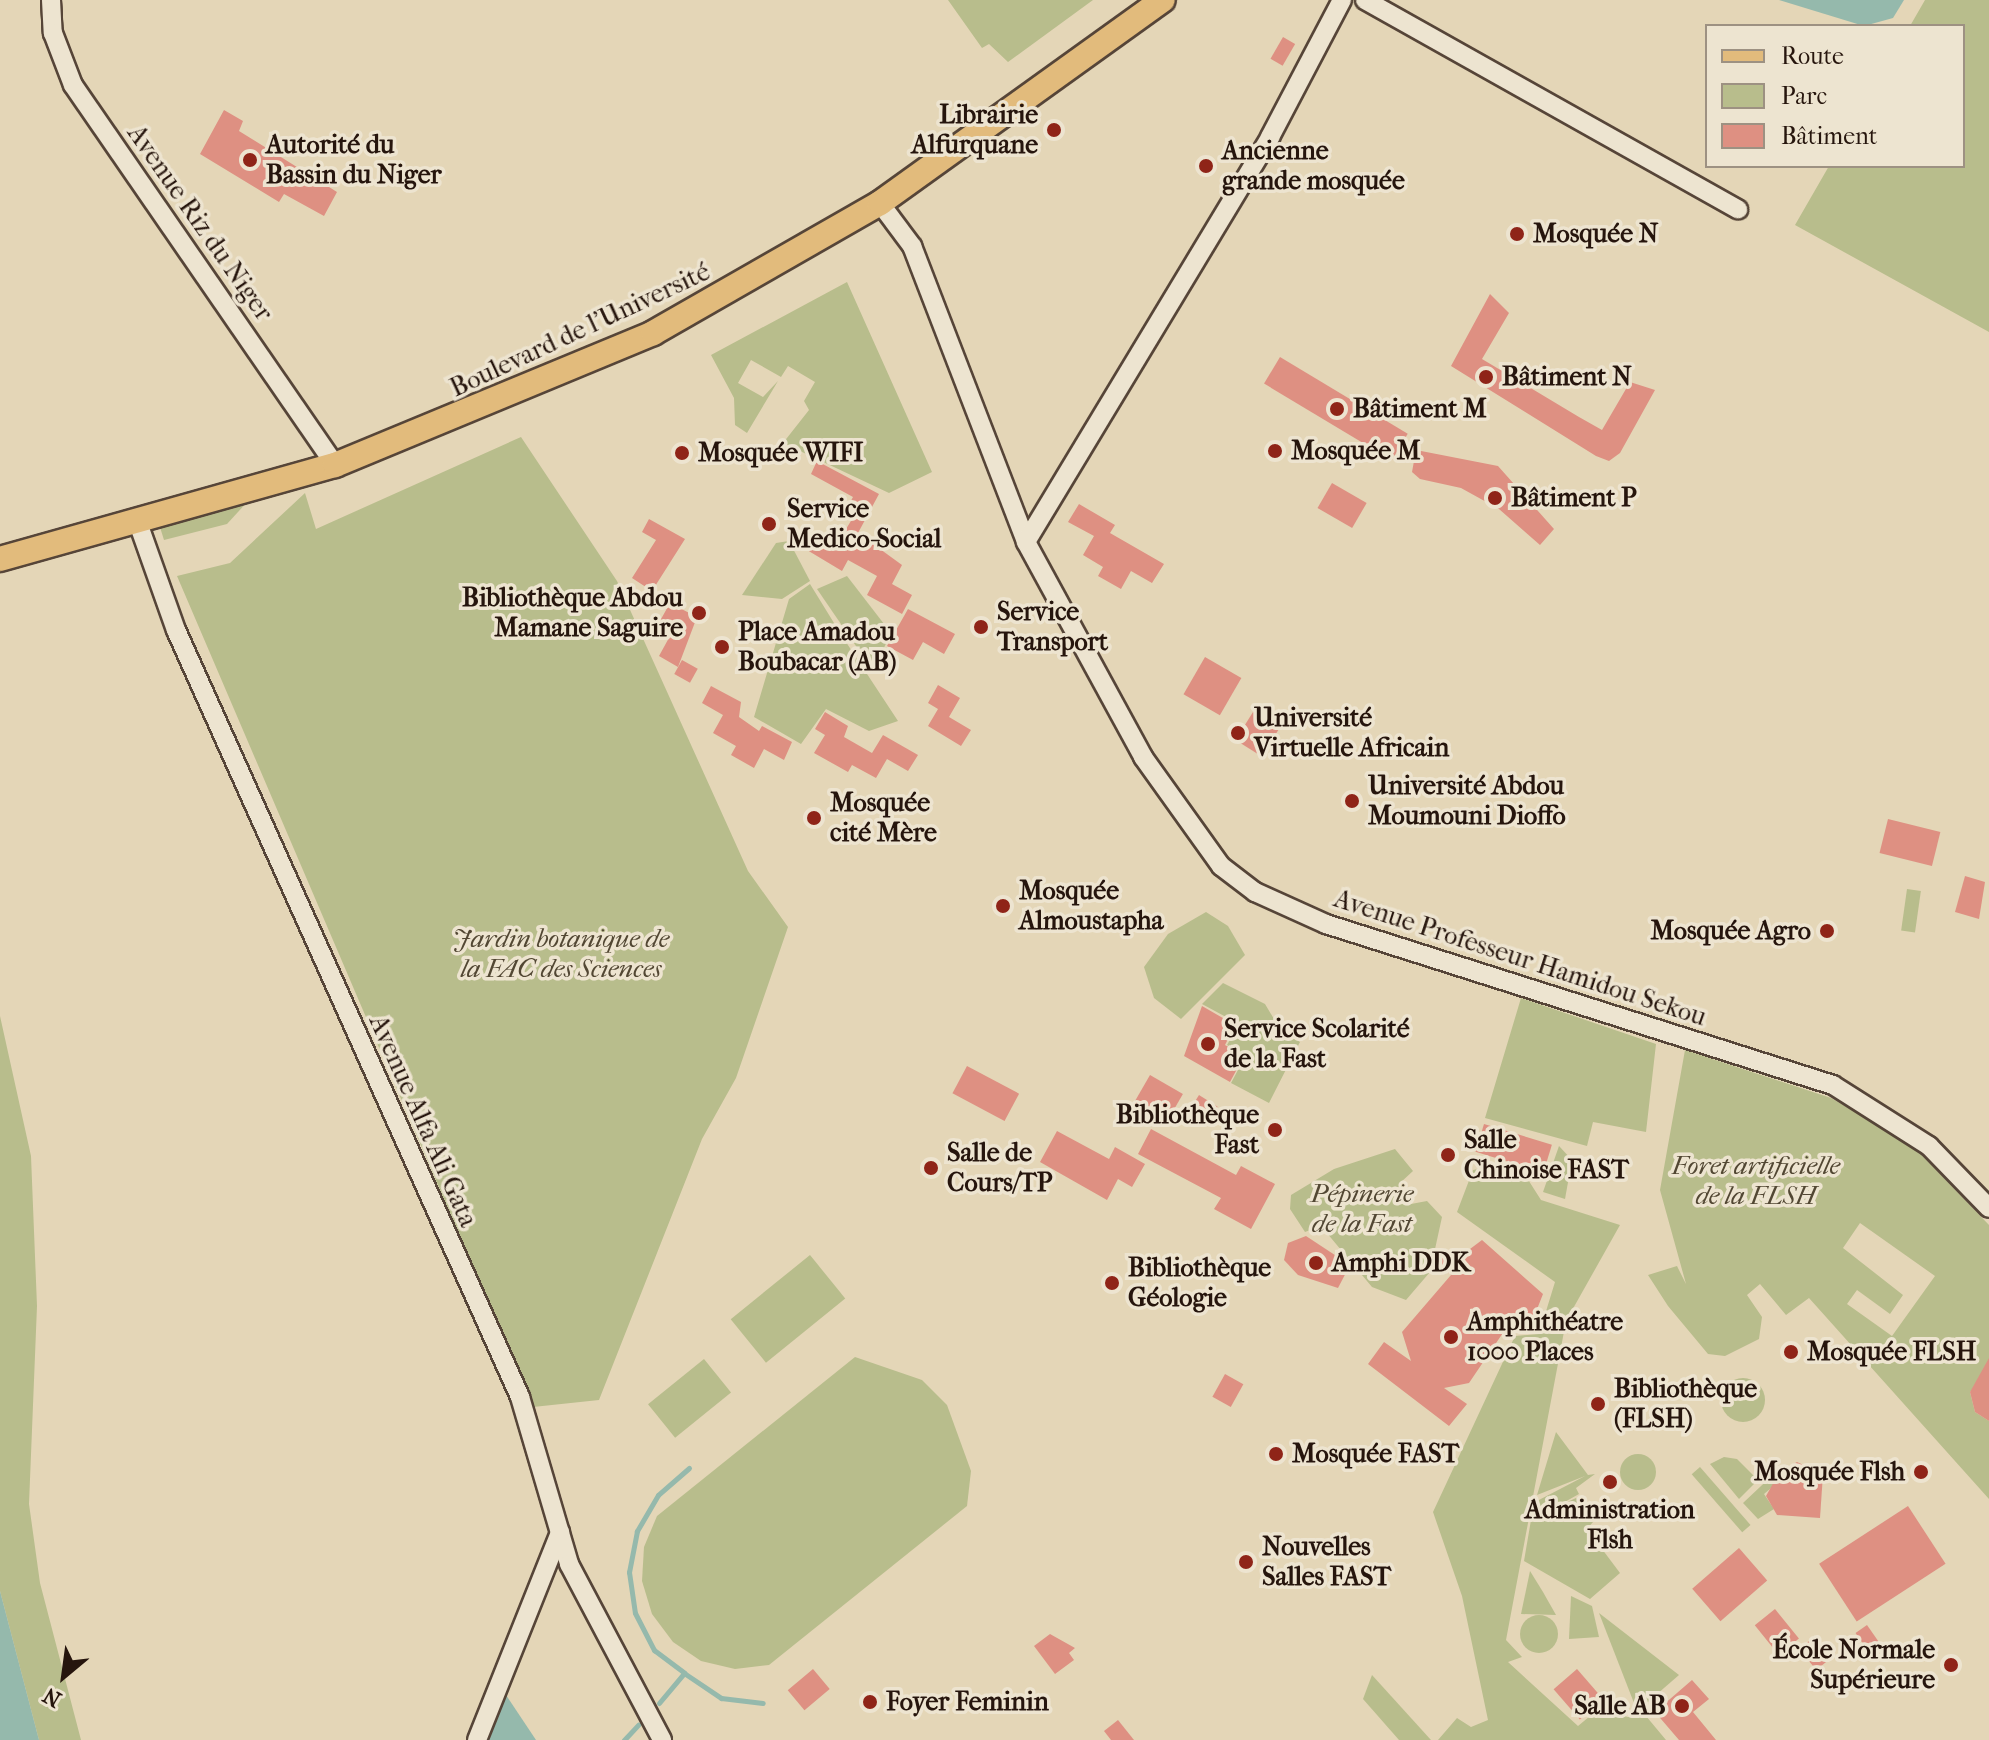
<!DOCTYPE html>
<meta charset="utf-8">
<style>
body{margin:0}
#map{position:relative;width:1989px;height:1740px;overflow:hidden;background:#e4d6b7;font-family:"IM FELL French Canon",serif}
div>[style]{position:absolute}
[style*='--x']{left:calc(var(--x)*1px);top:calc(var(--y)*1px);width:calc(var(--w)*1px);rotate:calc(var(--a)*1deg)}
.green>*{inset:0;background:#b8bd8c;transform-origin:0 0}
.round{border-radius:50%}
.water>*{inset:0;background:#95b9ac}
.stream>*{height:5px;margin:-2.5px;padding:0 2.5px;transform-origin:2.5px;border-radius:2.5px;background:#95b9ac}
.building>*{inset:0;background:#de9082;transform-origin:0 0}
.roads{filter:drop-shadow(2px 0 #564538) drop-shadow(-2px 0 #564538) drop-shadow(0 2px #564538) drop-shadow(0 -2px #564538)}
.minor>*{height:18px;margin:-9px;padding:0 9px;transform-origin:9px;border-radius:9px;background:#ede4d0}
.major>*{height:24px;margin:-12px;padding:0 12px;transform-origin:12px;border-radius:12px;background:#e2bb7c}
.dots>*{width:22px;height:22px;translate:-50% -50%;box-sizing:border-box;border:4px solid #ede4d0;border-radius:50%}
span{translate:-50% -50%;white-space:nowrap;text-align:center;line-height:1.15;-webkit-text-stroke:7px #ede4d0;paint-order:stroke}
.poi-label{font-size:26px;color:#26150d;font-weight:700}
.right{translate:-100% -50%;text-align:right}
.left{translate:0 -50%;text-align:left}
.street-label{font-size:26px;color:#26150d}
.park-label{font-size:26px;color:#524733;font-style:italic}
.legend{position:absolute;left:1705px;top:24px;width:260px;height:144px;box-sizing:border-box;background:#ede4d0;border:2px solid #9d9182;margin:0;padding:10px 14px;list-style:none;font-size:24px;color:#26150d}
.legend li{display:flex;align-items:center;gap:16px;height:40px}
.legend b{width:40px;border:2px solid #9d9182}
.north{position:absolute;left:24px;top:1636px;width:80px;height:80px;-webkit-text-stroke:6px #ede4d0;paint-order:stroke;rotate:209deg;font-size:22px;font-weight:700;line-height:32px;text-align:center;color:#26150d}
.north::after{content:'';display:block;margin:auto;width:28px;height:36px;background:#26150d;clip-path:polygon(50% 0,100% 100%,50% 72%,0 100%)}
</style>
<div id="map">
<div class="green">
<i style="clip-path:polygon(948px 0,1093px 0,1008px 62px,989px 44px,982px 48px)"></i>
<i style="clip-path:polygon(1925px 0,1989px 0,1989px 332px,1795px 225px,1829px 166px,1963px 166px,1963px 26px,1910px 26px)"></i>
<i style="clip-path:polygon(847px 282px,932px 472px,889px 493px,783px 443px,809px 410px,804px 401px,815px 382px,788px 366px,781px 377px,751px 360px,738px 383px,763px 397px,778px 381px,747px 433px,735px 425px,734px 398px,711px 355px)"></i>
<i style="clip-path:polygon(521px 437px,617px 581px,748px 871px,788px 927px,736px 1078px,702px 1139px,599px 1400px,533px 1407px,177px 576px,230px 563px,305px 493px,316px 529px)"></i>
<i style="clip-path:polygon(249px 500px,227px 524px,164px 540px,159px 524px)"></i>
<i style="clip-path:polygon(789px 541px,810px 581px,782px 599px,742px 595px,776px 543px)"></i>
<i style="clip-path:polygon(847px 576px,891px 633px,873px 671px,817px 589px)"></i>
<i style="clip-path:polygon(810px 584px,842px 636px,898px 721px,869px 731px,826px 709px,801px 744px,754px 717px,789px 599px)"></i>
<i style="left:1907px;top:889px;width:14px;height:42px;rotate:8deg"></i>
<i style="clip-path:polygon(1206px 912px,1228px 926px,1245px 955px,1181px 1019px,1154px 998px,1144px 967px,1168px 934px)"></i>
<i style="clip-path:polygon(1223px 983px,1265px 1004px,1280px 1029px,1300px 1042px,1269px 1103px,1231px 1083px,1246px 1055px,1227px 1045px,1239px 1024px,1202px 1004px)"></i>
<i style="clip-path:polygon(1521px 998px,1656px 1044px,1646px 1132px,1593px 1122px,1587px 1146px,1485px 1118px)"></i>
<i style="clip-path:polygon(0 1016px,31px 1156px,37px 1306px,29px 1504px,40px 1583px,81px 1740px,39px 1740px,0 1591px)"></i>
<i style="clip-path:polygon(evenodd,1685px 1050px,1831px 1098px,1912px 1145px,1989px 1225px,1989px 1370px,1970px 1392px,1975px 1412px,1989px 1421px,1989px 1499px,1809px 1298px,1786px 1315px,1760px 1284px,1747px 1295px,1762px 1317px,1759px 1339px,1725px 1356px,1708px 1354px,1668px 1306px,1648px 1275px,1677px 1266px,1686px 1284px,1660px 1190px,1685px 1050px,1860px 1223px,1935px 1276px,1892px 1336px,1847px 1304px,1857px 1290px,1890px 1314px,1903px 1295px,1843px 1248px,1860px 1223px)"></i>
<i style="clip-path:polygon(1559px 1146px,1572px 1160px,1565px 1199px,1543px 1192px)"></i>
<i style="clip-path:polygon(1395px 1149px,1413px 1171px,1400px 1183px,1411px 1204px,1427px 1201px,1442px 1217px,1430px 1272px,1406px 1300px,1372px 1287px,1321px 1226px,1305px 1232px,1290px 1209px,1291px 1195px,1334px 1169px)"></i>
<i style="clip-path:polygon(1488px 1167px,1527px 1178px,1541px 1200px,1620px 1225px,1566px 1321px,1506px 1640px,1522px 1657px,1508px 1662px,1578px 1726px,1607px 1702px,1627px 1717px,1646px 1716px,1666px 1740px,1438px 1740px,1457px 1718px,1471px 1727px,1488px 1720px,1462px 1596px,1433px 1512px,1515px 1336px,1539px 1334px,1555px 1282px,1457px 1212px,1473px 1170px)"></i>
<i style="left:810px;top:1255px;width:56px;height:102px;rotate:51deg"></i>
<i style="clip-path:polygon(855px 1357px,922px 1380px,947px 1405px,971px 1471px,967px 1506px,769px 1665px,735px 1669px,701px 1661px,673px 1642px,652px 1614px,642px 1581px,644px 1547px,657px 1516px)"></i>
<i style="left:704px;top:1359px;width:43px;height:72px;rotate:51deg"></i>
<i class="round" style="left:1721px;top:1378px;width:44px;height:44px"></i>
<i style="clip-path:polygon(1556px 1432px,1588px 1475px,1595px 1474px,1576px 1488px,1579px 1494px,1552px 1509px,1576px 1498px,1593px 1522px,1587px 1529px,1620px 1573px,1590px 1599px,1524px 1561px,1531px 1520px,1541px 1515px,1537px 1501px,1585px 1476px,1537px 1495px)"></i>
<i class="round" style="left:1620px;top:1454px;width:36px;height:36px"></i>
<i style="clip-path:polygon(1724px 1457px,1737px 1459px,1758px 1480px,1739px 1499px,1710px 1464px)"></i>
<i style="left:1700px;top:1467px;width:77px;height:11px;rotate:49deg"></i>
<i style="clip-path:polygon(1778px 1470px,1777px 1483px,1764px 1494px,1774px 1509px,1758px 1519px,1743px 1503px)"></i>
<i style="clip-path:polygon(1530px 1571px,1543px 1592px,1556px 1615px,1521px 1614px)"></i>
<i style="clip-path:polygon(1571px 1596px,1592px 1606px,1599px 1637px,1569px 1639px)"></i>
<i style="clip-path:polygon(1599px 1613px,1679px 1675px,1641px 1708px,1634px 1703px)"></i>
<i class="round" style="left:1520px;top:1615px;width:38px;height:38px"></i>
<i style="clip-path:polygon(1372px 1675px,1431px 1740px,1399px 1740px,1363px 1699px)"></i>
</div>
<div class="water">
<i style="clip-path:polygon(1779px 0,1904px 0,1893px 18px,1864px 26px)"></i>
<i style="clip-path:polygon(0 1591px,39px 1740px,0 1740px)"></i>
<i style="clip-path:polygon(506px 1695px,536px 1740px,489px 1740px)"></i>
</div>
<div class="stream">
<i style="--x:689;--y:1468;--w:41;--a:138.9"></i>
<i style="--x:658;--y:1495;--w:42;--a:120.3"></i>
<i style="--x:637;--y:1531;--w:42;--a:101"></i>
<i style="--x:629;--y:1572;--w:41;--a:81.7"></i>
<i style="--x:635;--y:1613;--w:42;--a:62.8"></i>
<i style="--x:654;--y:1650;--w:38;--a:37"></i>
<i style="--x:684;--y:1673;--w:45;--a:34"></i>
<i style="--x:721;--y:1698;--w:42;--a:6.8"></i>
<i style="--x:659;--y:1703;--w:39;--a:-50"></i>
<i style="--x:624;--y:1740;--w:21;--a:-47"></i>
</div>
<div class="building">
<i style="left:1283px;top:37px;width:14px;height:25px;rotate:30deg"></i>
<i style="clip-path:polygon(224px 110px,243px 121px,239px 131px,337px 192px,324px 216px,284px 194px,279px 202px,200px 154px)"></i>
<i style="clip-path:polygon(1490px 294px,1509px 313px,1482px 359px,1579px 417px,1602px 430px,1630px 382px,1655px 390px,1620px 453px,1609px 461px,1596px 456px,1451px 366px)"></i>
<i style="left:1280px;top:357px;width:149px;height:31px;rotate:31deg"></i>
<i style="clip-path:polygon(1416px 450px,1498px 466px,1554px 529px,1540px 545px,1499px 509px,1461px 488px,1420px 479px,1412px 472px)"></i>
<i style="clip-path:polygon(817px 461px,879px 494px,858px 533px,902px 565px,892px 584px,912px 595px,902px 614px,867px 595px,877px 576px,848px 560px,842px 571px,807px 550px,818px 531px,838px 542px,854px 516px,845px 512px,853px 497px,811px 474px)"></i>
<i style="left:1332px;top:483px;width:40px;height:29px;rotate:30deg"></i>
<i style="clip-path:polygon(1079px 504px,1115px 525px,1110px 533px,1164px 564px,1152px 583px,1131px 571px,1121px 589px,1098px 576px,1103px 567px,1083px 555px,1094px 536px,1068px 522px)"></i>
<i style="clip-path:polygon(649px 519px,685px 539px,652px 591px,632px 578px,656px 540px,642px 532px)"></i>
<i style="clip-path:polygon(670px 603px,697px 617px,678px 667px,659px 656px,670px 636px,656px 628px)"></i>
<i style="clip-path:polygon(908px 609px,955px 634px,944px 654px,923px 642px,913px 660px,887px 646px)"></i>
<i style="left:1205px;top:657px;width:42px;height:43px;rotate:30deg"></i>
<i style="left:682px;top:660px;width:18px;height:16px;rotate:29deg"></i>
<i style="clip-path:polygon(938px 685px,960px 698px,949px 717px,971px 730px,961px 746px,928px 726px,938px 709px,928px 703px)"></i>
<i style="clip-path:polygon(711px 686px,741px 702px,739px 717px,759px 731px,762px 726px,792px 742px,784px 760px,764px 749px,754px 768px,731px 755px,736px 746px,713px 733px,723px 715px,702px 703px)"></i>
<i style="clip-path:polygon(825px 712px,848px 726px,844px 737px,872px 753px,883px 735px,918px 755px,908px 771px,887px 759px,876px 778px,852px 765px,848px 772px,814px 753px,825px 735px,815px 729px)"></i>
<i style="left:1253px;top:712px;width:31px;height:33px;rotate:32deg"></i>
<i style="left:1888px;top:819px;width:54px;height:35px;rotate:14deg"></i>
<i style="clip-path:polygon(1965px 876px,1985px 882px,1979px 919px,1955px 912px)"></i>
<i style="clip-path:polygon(1202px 1006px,1235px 1025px,1225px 1045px,1244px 1056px,1230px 1082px,1184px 1056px)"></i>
<i style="left:967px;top:1066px;width:59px;height:31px;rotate:28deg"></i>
<i style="left:1150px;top:1075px;width:38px;height:32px;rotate:30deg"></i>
<i style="left:1199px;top:1095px;width:22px;height:17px;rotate:32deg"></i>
<i style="left:1484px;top:1124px;width:71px;height:29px;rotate:17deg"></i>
<i style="clip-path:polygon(1151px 1129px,1236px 1175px,1241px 1166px,1275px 1184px,1251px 1229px,1214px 1209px,1221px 1198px,1138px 1154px)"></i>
<i style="clip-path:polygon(1057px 1131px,1109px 1159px,1115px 1147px,1145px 1164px,1132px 1187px,1118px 1179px,1107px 1200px,1040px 1162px)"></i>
<i style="clip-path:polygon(1306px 1236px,1350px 1265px,1338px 1288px,1298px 1275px,1284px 1260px,1288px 1243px)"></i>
<i style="clip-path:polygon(1482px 1240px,1543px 1294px,1528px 1332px,1511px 1321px,1469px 1383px,1444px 1388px,1467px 1404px,1449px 1426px,1368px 1364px,1384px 1342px,1411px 1361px,1402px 1332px,1451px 1275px,1438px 1264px,1448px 1250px,1466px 1252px)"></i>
<i style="clip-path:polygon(1989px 1358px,1989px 1421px,1975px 1412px,1970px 1392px)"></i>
<i style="left:1225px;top:1374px;width:21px;height:26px;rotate:29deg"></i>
<i style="clip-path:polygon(1797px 1462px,1823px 1474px,1820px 1518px,1777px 1515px,1766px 1496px,1780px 1471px)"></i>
<i style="left:1908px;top:1506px;width:69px;height:106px;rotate:57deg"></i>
<i style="left:1739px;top:1548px;width:43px;height:62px;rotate:49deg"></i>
<i style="left:1775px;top:1609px;width:38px;height:26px;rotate:51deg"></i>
<i style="left:1867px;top:1625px;width:28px;height:14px;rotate:55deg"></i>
<i style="clip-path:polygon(1050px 1634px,1075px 1648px,1069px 1653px,1074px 1660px,1055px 1674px,1034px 1646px)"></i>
<i style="left:1814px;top:1637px;width:27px;height:19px;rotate:51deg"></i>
<i style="left:813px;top:1669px;width:26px;height:33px;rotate:50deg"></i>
<i style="left:1577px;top:1669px;width:40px;height:31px;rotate:49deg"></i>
<i style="clip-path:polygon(1692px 1680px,1709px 1699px,1693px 1712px,1716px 1740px,1679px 1740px,1655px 1712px)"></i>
<i style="clip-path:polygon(1118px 1720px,1134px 1740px,1111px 1740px,1104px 1731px)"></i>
</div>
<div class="roads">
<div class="minor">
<i style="--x:51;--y:0;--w:33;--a:87"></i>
<i style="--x:53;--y:33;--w:56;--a:69"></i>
<i style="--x:73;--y:85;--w:462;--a:55.4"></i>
<i style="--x:1365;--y:0;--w:428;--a:29.3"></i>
<i style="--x:880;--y:203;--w:54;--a:53.3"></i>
<i style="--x:912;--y:246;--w:317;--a:68.9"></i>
<i style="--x:1026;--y:542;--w:245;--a:61.4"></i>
<i style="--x:1143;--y:757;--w:134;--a:54.4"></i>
<i style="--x:1221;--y:866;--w:43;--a:37.4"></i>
<i style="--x:1255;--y:892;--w:78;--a:24.3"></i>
<i style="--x:1326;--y:924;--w:532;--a:17.62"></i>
<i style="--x:1833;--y:1085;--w:114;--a:32.4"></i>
<i style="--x:1929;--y:1146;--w:86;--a:45.9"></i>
<i style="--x:137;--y:520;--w:117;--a:70.5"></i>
<i style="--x:176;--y:630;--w:841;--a:65.84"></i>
<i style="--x:520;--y:1397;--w:174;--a:73.6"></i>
<i style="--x:569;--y:1564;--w:199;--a:62.1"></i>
<i style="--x:1026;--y:542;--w:473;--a:-58.9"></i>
<i style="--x:1270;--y:137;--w:155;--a:-62.3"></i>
<i style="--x:477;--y:1740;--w:224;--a:-68.2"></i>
</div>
<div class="major">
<i style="--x:0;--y:559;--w:348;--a:-15.7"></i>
<i style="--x:335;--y:465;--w:344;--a:-22.5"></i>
<i style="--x:653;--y:333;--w:262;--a:-29.8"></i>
<i style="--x:880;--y:203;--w:348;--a:-35.7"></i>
</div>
</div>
<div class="dots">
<i style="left:1054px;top:130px;background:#8f2418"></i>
<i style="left:250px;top:160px;background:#8f2418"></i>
<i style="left:1206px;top:166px;background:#8f2418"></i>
<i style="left:1517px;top:234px;background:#8f2418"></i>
<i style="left:1486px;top:377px;background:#8f2418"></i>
<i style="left:1337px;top:409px;background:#8f2418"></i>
<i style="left:1275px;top:451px;background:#8f2418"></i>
<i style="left:682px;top:453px;background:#8f2418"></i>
<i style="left:1495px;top:498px;background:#8f2418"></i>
<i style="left:769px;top:524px;background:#8f2418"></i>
<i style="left:699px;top:613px;background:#8f2418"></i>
<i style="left:981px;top:627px;background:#8f2418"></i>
<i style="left:722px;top:647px;background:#8f2418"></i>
<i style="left:1238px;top:733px;background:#8f2418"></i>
<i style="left:1352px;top:801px;background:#8f2418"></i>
<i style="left:814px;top:818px;background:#8f2418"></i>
<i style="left:1003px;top:906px;background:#8f2418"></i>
<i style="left:1827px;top:931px;background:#8f2418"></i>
<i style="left:1208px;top:1044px;background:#8f2418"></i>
<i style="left:1275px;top:1130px;background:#8f2418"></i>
<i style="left:1448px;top:1155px;background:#8f2418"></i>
<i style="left:931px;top:1168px;background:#8f2418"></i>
<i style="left:1316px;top:1263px;background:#8f2418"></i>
<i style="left:1112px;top:1283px;background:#8f2418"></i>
<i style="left:1451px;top:1337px;background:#8f2418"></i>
<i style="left:1791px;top:1352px;background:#8f2418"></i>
<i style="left:1598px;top:1404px;background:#8f2418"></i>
<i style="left:1276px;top:1454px;background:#8f2418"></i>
<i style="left:1921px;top:1472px;background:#8f2418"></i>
<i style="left:1610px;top:1482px;background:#8f2418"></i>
<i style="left:1246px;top:1562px;background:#8f2418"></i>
<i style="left:1951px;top:1665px;background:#8f2418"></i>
<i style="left:870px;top:1702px;background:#8f2418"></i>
<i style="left:1682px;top:1706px;background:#8f2418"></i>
</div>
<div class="poi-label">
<span class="right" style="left:1038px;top:130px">Librairie<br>Alfurquane</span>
<span class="left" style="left:266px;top:160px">Autorité du<br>Bassin du Niger</span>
<span class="left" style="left:1222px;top:166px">Ancienne<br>grande mosquée</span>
<span class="left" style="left:1533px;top:234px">Mosquée N</span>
<span class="left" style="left:1502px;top:377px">Bâtiment N</span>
<span class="left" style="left:1353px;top:409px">Bâtiment M</span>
<span class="left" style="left:1291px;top:451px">Mosquée M</span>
<span class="left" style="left:698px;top:453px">Mosquée WIFI</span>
<span class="left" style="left:1511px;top:498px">Bâtiment P</span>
<span class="left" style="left:787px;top:524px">Service<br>Medico-Social</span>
<span class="right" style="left:683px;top:613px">Bibliothèque Abdou<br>Mamane Saguire</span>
<span class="left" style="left:997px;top:627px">Service<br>Transport</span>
<span class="left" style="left:738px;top:647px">Place Amadou<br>Boubacar (AB)</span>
<span class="left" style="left:1254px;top:733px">Université<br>Virtuelle Africain</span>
<span class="left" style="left:1368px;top:801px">Université Abdou<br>Moumouni Dioffo</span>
<span class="left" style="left:830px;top:818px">Mosquée<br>cité Mère</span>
<span class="left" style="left:1019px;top:906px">Mosquée<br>Almoustapha</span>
<span class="right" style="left:1811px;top:931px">Mosquée Agro</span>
<span class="left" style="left:1224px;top:1044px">Service Scolarité<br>de la Fast</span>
<span class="right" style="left:1259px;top:1130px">Bibliothèque<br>Fast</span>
<span class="left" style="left:1464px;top:1155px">Salle<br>Chinoise FAST</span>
<span class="left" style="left:947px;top:1168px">Salle de<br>Cours/TP</span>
<span class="left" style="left:1332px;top:1263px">Amphi DDK</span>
<span class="left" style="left:1128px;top:1283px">Bibliothèque<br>Géologie</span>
<span class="left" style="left:1467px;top:1337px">Amphithéatre<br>1000 Places</span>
<span class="left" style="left:1807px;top:1352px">Mosquée FLSH</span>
<span class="left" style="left:1614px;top:1404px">Bibliothèque<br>(FLSH)</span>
<span class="left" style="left:1292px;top:1454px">Mosquée FAST</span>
<span class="right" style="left:1905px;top:1472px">Mosquée Flsh</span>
<span style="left:1610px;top:1525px">Administration<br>Flsh</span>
<span class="left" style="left:1262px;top:1562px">Nouvelles<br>Salles FAST</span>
<span class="right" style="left:1935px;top:1665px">École Normale<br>Supérieure</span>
<span class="left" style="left:886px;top:1702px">Foyer Feminin</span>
<span class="right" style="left:1666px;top:1706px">Salle AB</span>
</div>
<div class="street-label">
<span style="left:200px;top:223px;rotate:55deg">Avenue Riz du Niger</span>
<span style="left:580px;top:330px;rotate:-25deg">Boulevard de l'Université</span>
<span style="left:1520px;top:958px;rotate:18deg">Avenue Professeur Hamidou Sekou</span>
<span style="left:423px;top:1121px;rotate:66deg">Avenue Alfa Ali Gata</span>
</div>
<div class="park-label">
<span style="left:561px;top:954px">Jardin botanique de<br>la FAC des Sciences</span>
<span style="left:1756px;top:1181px">Foret artificielle<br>de la FLSH</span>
<span style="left:1362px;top:1209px">Pépinerie<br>de la Fast</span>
</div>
<ul class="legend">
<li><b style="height:10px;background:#e2bb7c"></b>Route</li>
<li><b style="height:22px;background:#b8bd8c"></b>Parc</li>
<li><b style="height:22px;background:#de9082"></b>Bâtiment</li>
</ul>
<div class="north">N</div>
</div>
